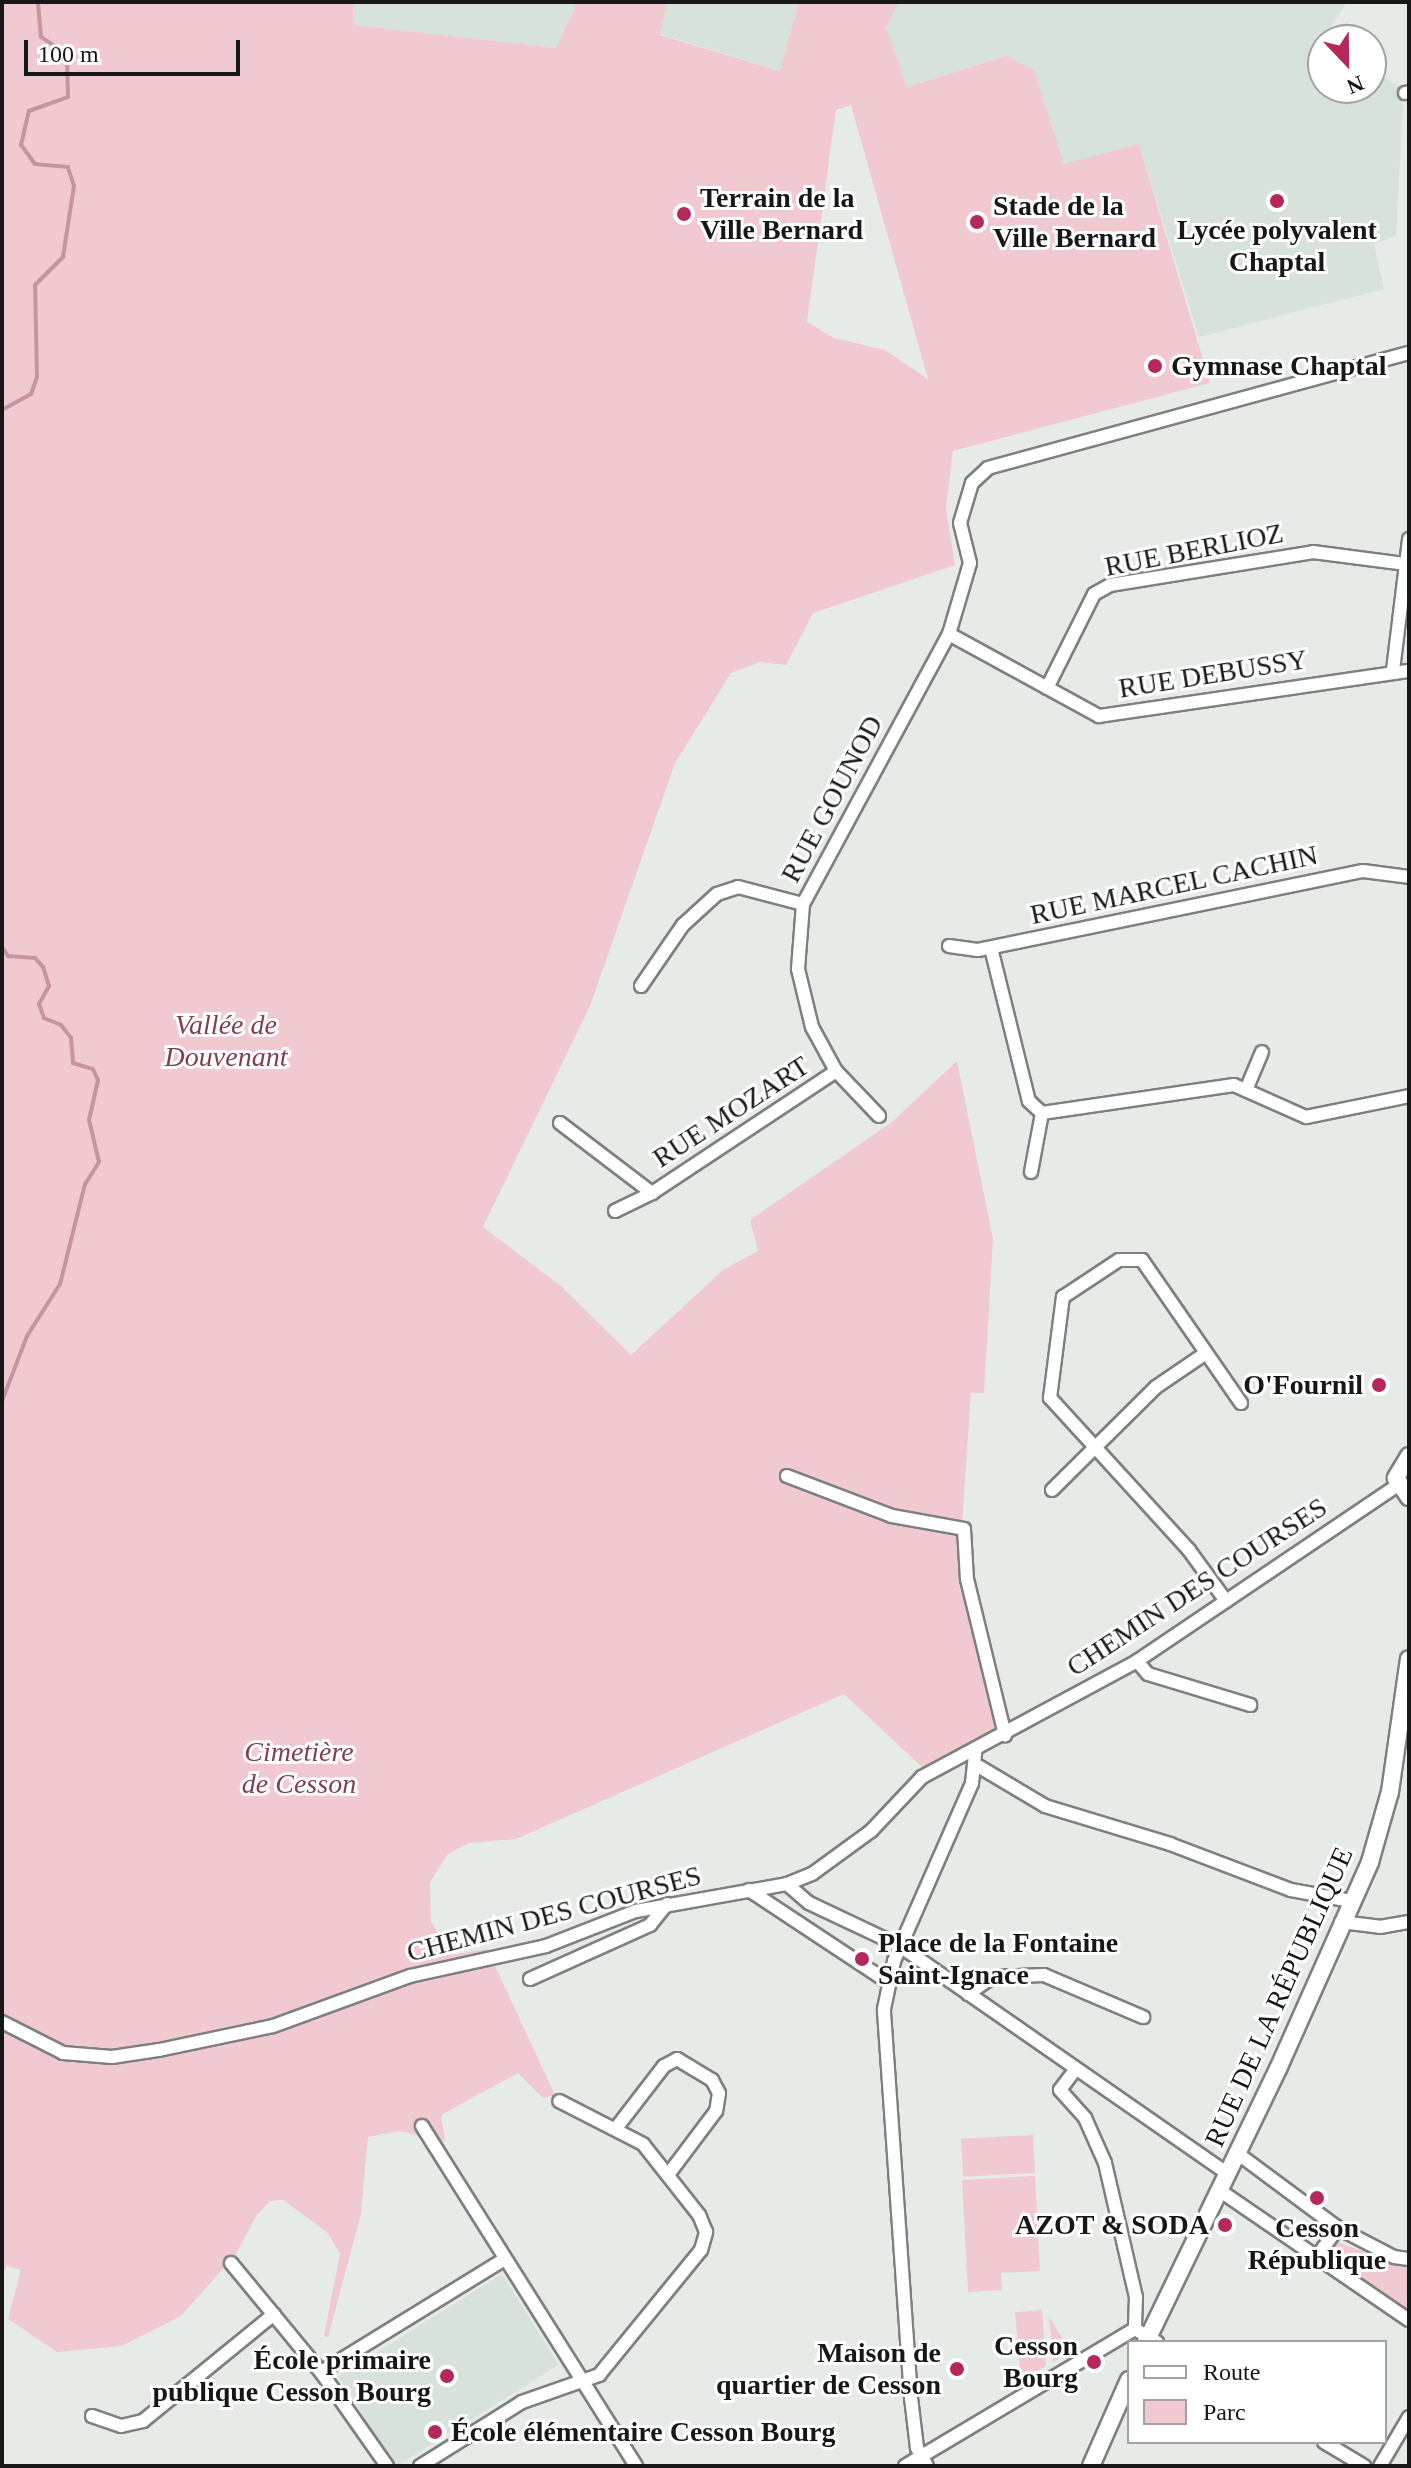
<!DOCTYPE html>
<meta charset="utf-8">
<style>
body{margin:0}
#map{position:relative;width:1411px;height:2468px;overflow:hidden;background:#e7ebe8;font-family:Georgia,serif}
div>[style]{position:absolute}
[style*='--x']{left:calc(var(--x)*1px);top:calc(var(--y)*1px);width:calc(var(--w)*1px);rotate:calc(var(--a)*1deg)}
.built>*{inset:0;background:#d6e2da;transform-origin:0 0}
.green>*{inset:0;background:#f1c9d1;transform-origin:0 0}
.stream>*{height:4px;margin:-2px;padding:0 2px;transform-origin:2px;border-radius:2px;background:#c595a0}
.roads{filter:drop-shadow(2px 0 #7d807e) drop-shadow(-2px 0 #7d807e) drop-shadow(0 2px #7d807e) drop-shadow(0 -2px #7d807e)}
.minor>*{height:12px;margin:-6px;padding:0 6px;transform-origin:6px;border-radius:6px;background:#fff}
.tertiary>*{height:16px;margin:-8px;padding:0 8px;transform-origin:8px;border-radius:8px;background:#fff}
.dots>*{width:22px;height:22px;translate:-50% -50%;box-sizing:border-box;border:4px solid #fff;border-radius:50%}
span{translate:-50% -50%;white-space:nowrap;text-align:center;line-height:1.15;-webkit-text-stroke:6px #fff;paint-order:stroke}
.poi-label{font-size:28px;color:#161716;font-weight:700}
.left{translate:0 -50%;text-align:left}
.right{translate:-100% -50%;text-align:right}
.street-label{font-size:28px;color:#161716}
.park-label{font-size:28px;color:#804051;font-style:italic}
.frame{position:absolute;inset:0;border:4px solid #161716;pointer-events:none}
.legend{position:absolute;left:1127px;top:2340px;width:260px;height:104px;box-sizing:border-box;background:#fff;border:2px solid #a2a2a2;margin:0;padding:10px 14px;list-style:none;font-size:24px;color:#161716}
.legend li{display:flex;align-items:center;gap:16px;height:40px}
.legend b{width:40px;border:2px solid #a2a2a2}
.north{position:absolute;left:1307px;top:24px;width:80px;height:80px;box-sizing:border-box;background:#fff;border:2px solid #a2a2a2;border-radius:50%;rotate:158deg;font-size:22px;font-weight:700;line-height:32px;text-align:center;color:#161716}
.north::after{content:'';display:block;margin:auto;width:28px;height:36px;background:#b5285c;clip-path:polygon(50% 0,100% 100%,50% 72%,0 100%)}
.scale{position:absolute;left:24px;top:40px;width:216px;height:36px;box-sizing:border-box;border:4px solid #161716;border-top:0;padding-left:10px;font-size:24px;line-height:28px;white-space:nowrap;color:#161716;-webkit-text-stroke:6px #fff;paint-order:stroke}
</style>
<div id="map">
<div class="built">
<i style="clip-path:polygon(353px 2px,577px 2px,556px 48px,354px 25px)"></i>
<i style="clip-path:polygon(667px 2px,799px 2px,781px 71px,660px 34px)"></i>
<i style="clip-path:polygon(899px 2px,1347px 2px,1325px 36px,1330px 40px,1323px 40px,1323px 88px,1371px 88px,1371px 68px,1398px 86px,1403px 106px,1396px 236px,1374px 244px,1384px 289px,1199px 337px,1139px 144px,1064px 165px,1034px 70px,1005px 56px,907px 87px,886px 27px)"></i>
<i style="left:502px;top:2274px;width:107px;height:193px;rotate:58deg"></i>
</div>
<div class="green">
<i style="clip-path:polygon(evenodd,2px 2px,353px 2px,354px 25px,556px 48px,577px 2px,667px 2px,660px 35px,780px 71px,799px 2px,899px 2px,886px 27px,907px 87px,1006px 56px,1034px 70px,1064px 164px,1139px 144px,1210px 383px,953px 451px,946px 508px,955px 565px,813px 613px,786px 665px,760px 662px,731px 673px,675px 763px,590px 1006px,483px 1227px,561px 1286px,631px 1355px,723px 1270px,758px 1251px,750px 1220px,892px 1122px,957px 1061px,993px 1239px,984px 1393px,971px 1393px,960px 1551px,997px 1728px,923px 1768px,844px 1694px,516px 1839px,468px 1843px,447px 1855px,430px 1882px,431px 1922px,452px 1955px,487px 1949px,555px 2095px,543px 2098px,518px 2073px,441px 2115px,445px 2139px,429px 2149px,417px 2135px,399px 2131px,368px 2137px,361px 2214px,328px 2337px,324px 2336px,340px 2253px,327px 2232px,283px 2200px,270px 2201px,256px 2216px,236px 2254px,181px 2316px,122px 2346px,57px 2352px,8px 2319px,21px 2270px,7px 2266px,2px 2275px,2px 2px,851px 105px,928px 379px,885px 350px,834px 338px,807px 322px,836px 110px,851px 105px)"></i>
<i style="left:1033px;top:2135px;width:38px;height:72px;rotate:87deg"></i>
<i style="clip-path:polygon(1035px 2176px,1040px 2271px,1001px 2273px,1002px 2290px,968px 2292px,962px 2180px)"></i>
<i style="clip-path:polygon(1337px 2242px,1409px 2268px,1409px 2310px,1327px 2254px)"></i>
<i style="clip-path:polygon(1042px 2310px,1046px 2366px,1021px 2381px,1015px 2312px)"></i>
<i style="clip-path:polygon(1049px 2317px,1071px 2352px,1053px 2362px)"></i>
</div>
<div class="stream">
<i style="--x:2;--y:410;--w:33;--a:-29"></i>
<i style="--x:31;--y:394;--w:18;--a:-71"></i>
<i style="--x:37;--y:377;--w:92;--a:-91.2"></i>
<i style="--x:35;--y:285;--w:40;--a:-45"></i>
<i style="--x:63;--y:257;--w:72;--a:-81.2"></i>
<i style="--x:74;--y:186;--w:20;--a:-108"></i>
<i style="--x:68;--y:167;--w:33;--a:-175"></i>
<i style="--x:35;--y:164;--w:24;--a:-126"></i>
<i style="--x:21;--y:145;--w:35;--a:-77"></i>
<i style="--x:29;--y:111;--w:41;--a:-19.7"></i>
<i style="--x:68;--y:97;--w:42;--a:-91.4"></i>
<i style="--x:67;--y:55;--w:32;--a:-145"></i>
<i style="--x:41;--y:37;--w:35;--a:-95"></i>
<i style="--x:2;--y:947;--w:11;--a:56"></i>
<i style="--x:8;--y:956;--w:27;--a:4"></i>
<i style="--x:35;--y:958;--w:12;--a:48"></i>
<i style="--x:43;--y:967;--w:20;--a:72"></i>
<i style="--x:49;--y:986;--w:21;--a:119"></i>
<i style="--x:39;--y:1004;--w:15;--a:70"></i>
<i style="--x:44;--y:1018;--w:18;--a:22"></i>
<i style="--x:61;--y:1025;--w:16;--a:52"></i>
<i style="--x:71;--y:1038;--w:25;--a:85"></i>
<i style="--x:73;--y:1063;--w:21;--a:17"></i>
<i style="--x:93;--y:1069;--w:12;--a:66"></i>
<i style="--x:98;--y:1080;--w:41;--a:102.7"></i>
<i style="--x:89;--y:1120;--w:43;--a:76.6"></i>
<i style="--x:99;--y:1162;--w:26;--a:122"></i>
<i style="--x:85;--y:1184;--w:103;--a:104"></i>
<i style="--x:60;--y:1284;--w:62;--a:122.4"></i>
<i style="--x:27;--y:1336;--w:70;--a:111"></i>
</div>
<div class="roads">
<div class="minor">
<i style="--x:1405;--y:93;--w:4;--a:-14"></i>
<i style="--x:949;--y:634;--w:171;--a:28.7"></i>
<i style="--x:1099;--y:716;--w:313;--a:-8.3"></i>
<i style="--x:1393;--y:670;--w:132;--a:-83"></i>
<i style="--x:1047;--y:688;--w:105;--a:-63.4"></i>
<i style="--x:1094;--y:594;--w:18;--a:-29"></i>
<i style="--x:1110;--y:585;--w:206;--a:-9.2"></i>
<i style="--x:1313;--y:552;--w:94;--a:7.4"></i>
<i style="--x:949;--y:946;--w:29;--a:8"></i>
<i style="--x:978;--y:950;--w:393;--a:-11.6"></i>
<i style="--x:1363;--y:871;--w:46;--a:7.4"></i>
<i style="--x:991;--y:948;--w:158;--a:76.1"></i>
<i style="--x:1029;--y:1101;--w:18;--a:43"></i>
<i style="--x:1042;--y:1113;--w:194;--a:-8.3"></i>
<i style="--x:1234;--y:1085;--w:79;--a:24"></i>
<i style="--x:1306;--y:1117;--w:105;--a:-11.5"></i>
<i style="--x:641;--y:986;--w:74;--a:-55.5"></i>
<i style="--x:683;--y:925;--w:46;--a:-42.4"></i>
<i style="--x:717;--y:894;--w:22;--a:-18"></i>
<i style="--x:738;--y:887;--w:67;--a:14.7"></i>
<i style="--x:1246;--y:1090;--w:41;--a:-67.2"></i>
<i style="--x:879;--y:1116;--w:62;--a:-133.7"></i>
<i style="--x:836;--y:1071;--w:50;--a:-118.6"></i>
<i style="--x:812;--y:1027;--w:60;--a:-103.6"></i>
<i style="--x:798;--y:969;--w:65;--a:-85.6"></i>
<i style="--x:803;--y:904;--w:307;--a:-61.6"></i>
<i style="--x:949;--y:634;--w:74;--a:-73.5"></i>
<i style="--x:970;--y:563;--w:41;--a:-104"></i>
<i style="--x:960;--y:523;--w:42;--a:-73.3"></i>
<i style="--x:972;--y:483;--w:22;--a:-43"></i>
<i style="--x:988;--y:468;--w:436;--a:-15.3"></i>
<i style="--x:560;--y:1123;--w:116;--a:37.3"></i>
<i style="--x:1031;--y:1172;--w:60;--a:-79.4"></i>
<i style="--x:615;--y:1211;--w:41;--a:-25.9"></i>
<i style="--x:652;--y:1193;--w:221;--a:-33.5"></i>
<i style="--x:787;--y:1476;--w:112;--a:20.9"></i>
<i style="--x:892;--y:1516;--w:73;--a:10.2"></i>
<i style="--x:964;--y:1529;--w:50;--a:86.6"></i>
<i style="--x:967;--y:1579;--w:161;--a:76.3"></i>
<i style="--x:1052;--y:1490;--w:146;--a:-44.7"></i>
<i style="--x:1156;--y:1387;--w:60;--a:-34.2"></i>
<i style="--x:1226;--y:1601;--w:63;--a:-126"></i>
<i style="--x:1189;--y:1550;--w:206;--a:-132.4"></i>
<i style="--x:1050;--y:1398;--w:102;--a:-82.7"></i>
<i style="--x:1063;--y:1297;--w:67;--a:-33.5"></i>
<i style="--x:1119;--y:1260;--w:23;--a:0"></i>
<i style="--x:1142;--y:1260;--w:174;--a:55.3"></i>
<i style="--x:1137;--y:1661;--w:17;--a:50"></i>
<i style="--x:1148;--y:1674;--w:107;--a:16.9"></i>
<i style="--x:978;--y:1766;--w:78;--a:30.8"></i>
<i style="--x:1045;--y:1806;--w:131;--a:16.9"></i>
<i style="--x:1170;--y:1844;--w:129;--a:20.8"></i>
<i style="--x:1291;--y:1890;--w:61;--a:10.4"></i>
<i style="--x:787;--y:1884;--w:29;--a:41"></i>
<i style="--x:809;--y:1903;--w:101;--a:25.3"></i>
<i style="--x:900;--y:1946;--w:398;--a:34.8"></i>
<i style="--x:749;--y:1890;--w:167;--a:33.5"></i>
<i style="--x:1341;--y:1922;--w:39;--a:7"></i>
<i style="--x:1380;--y:1927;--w:29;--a:-10"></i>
<i style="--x:530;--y:1979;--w:132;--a:-24.2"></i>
<i style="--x:650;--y:1925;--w:27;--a:-51"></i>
<i style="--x:968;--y:1994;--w:29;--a:-35"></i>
<i style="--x:992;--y:1977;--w:52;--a:-2.2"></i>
<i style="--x:1044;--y:1975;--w:108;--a:23"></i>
<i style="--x:2;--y:2022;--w:68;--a:26.9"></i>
<i style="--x:63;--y:2053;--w:49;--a:4.7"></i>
<i style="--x:112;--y:2057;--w:48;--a:-8.5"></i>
<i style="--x:159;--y:2050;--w:116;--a:-11.9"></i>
<i style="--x:273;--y:2026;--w:146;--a:-20.1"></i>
<i style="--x:410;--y:1976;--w:139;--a:-12.4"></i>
<i style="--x:546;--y:1946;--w:97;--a:-21.3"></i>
<i style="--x:636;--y:1911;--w:153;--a:-10.1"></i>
<i style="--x:787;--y:1884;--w:27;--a:-22"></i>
<i style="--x:812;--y:1874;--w:73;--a:-36.1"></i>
<i style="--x:871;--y:1831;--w:74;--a:-46.6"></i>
<i style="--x:922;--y:1777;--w:244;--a:-28.3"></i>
<i style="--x:1137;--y:1661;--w:315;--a:-34"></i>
<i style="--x:1075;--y:2070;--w:25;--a:127"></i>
<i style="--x:1060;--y:2090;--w:38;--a:48"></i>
<i style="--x:1085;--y:2118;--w:49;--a:66"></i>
<i style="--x:1105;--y:2163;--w:138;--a:77"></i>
<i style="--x:1136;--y:2297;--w:32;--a:92"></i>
<i style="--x:422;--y:2126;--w:402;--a:57.8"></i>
<i style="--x:617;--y:2127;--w:77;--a:-52.4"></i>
<i style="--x:664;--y:2066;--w:15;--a:-28"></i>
<i style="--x:677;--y:2059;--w:41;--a:31"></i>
<i style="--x:712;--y:2080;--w:15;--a:62"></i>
<i style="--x:719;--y:2093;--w:18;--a:99"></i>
<i style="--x:716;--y:2111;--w:80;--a:126.9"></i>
<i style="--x:1237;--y:2153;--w:126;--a:36.6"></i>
<i style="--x:1338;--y:2228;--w:63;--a:27.4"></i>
<i style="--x:1394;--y:2257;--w:15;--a:8"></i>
<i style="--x:1219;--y:2190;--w:230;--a:34.4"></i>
<i style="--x:1316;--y:2258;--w:37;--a:-54"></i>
<i style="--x:231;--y:2263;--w:141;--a:50.5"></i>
<i style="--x:321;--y:2372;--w:115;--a:54.9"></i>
<i style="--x:321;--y:2372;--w:216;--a:-31.6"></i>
<i style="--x:92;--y:2416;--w:31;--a:19"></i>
<i style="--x:121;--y:2426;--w:23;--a:-13"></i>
<i style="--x:143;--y:2421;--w:169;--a:-39.2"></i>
<i style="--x:1324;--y:2442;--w:47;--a:31"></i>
<i style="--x:420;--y:2466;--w:120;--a:-32.1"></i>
<i style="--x:522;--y:2402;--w:82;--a:-19.3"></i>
<i style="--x:599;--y:2375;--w:161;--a:-50.8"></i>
<i style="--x:701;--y:2250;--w:19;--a:-74"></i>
<i style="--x:706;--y:2232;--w:18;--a:-112"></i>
<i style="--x:699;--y:2215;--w:90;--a:-128.3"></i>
<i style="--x:643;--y:2144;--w:94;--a:-152.9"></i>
<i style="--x:905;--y:2466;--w:268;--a:-30.8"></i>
<i style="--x:1135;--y:2329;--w:26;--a:31"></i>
<i style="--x:927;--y:2466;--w:21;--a:-119"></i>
<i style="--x:917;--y:2448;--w:50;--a:-96.8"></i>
<i style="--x:911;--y:2398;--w:390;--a:-94"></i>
<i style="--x:884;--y:2009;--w:49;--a:-78.2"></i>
<i style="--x:894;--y:1961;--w:194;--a:-66.3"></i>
<i style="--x:972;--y:1783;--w:31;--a:-84"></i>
<i style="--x:1380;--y:2466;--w:57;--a:-59.4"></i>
</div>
<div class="tertiary">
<i style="--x:1409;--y:1456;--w:26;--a:121"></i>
<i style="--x:1396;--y:1478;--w:23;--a:56"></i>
<i style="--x:1146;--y:2342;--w:303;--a:-64.2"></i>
<i style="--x:1278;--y:2069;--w:227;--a:-66"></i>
<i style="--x:1370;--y:1862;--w:73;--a:-74.1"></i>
<i style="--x:1390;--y:1792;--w:134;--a:-81.9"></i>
<i style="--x:1091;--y:2466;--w:94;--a:-66.2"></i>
</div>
</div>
<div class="dots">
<i style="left:1277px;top:201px;background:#b5285c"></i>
<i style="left:684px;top:214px;background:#b5285c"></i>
<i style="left:977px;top:222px;background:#b5285c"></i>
<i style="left:1155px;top:366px;background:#b5285c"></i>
<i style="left:1379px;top:1385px;background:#b5285c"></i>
<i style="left:862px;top:1959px;background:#b5285c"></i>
<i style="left:1317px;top:2198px;background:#b5285c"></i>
<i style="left:1225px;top:2225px;background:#b5285c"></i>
<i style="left:1094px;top:2362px;background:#b5285c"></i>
<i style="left:957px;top:2369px;background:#b5285c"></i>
<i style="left:447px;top:2376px;background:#b5285c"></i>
<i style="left:435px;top:2432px;background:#b5285c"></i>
</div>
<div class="poi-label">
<span class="left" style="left:700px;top:214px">Terrain de la<br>Ville Bernard</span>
<span class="left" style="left:993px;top:222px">Stade de la<br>Ville Bernard</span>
<span style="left:1277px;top:246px">Lycée polyvalent<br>Chaptal</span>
<span class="left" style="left:1171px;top:366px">Gymnase Chaptal</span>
<span class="right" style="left:1363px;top:1385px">O'Fournil</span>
<span class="left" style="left:878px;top:1959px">Place de la Fontaine<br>Saint-Ignace</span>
<span class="right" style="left:1209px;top:2225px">AZOT &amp; SODA</span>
<span style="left:1317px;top:2244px">Cesson<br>République</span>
<span class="right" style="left:1078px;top:2362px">Cesson<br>Bourg</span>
<span class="right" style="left:941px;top:2369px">Maison de<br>quartier de Cesson</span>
<span class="right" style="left:431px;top:2376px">École primaire<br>publique Cesson Bourg</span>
<span class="left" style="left:451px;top:2432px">École élémentaire Cesson Bourg</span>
</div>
<div class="street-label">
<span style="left:1194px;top:550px;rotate:-11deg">RUE BERLIOZ</span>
<span style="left:1213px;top:674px;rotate:-9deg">RUE DEBUSSY</span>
<span style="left:832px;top:799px;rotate:-62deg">RUE GOUNOD</span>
<span style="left:1174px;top:885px;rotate:-12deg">RUE MARCEL CACHIN</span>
<span style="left:731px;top:1112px;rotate:-33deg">RUE MOZART</span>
<span style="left:1197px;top:1587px;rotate:-33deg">CHEMIN DES COURSES</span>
<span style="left:554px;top:1914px;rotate:-15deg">CHEMIN DES COURSES</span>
<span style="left:1279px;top:1997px;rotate:-66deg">RUE DE LA RÉPUBLIQUE</span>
</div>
<div class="park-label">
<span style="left:226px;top:1041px">Vallée de<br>Douvenant</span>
<span style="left:299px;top:1768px">Cimetière<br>de Cesson</span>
</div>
<div class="frame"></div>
<ul class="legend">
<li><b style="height:10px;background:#fff"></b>Route</li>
<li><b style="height:22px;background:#f1c9d1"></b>Parc</li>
</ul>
<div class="north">N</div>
<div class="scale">100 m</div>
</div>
